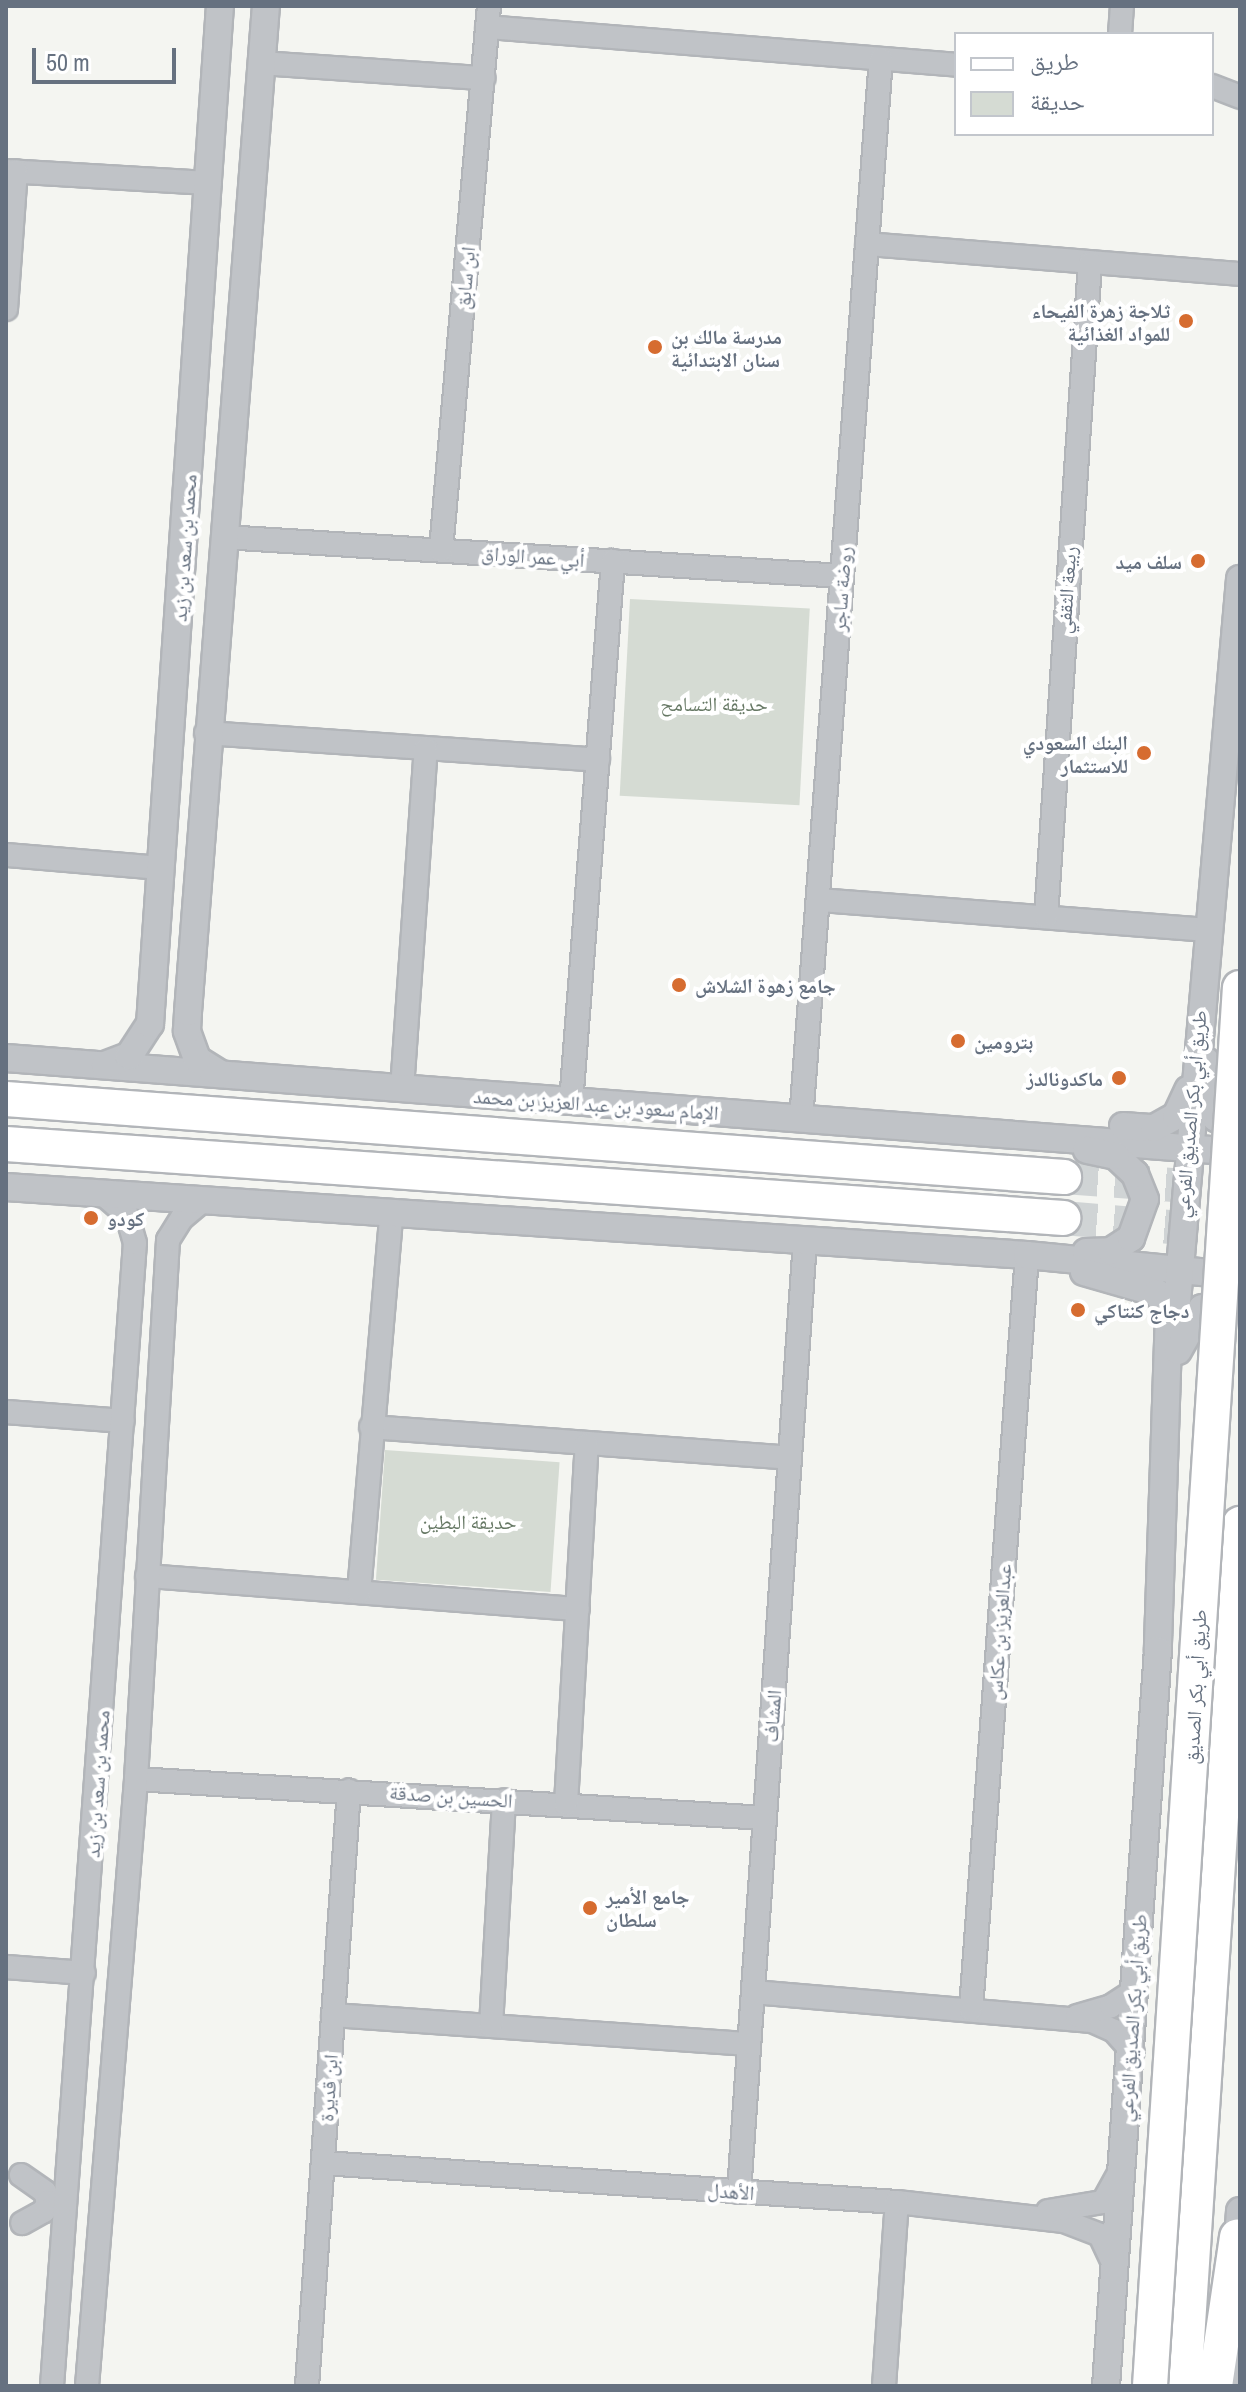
<!DOCTYPE html>
<meta charset="utf-8">
<style>
body{margin:0}
#map{position:relative;width:1246px;height:2392px;overflow:hidden;background:#f4f5f1;font-family:"Archivo Narrow","Noto Naskh Arabic",sans-serif}
div>[style]{position:absolute}
[style*='--x']{left:calc(var(--x)*1px);top:calc(var(--y)*1px);width:calc(var(--w)*1px);rotate:calc(var(--a)*1deg)}
.green>*{inset:0;background:#d5dbd3;transform-origin:0 0}
.primary-tunnel>*{height:34px;margin-top:-17px;transform-origin:0;background:repeating-linear-gradient(90deg,#d0d4d5 0 34px,transparent 0 51px)}
.roads{filter:drop-shadow(2px 0 #b2b5b9) drop-shadow(-2px 0 #b2b5b9) drop-shadow(0 2px #b2b5b9) drop-shadow(0 -2px #b2b5b9)}
.minor>*{height:22px;margin:-11px;padding:0 11px;transform-origin:11px;border-radius:11px;background:#c0c3c7}
.tertiary>*{height:26px;margin:-13px;padding:0 13px;transform-origin:13px;border-radius:13px;background:#c0c3c7}
.primary>*{height:34px;margin:-17px;padding:0 17px;transform-origin:17px;border-radius:17px;background:#fff}
.bridges{filter:drop-shadow(2px 0 #b2b5b9) drop-shadow(-2px 0 #b2b5b9) drop-shadow(0 2px #b2b5b9) drop-shadow(0 -2px #b2b5b9)}
.primary-bridge>*{height:34px;margin:-17px;padding:0 17px;transform-origin:17px;border-radius:17px;background:#fff}
.dots>*{width:22px;height:22px;translate:-50% -50%;box-sizing:border-box;border:4px solid #fff;border-radius:50%}
span{translate:-50% -50%;white-space:nowrap;text-align:center;line-height:1.15;-webkit-text-stroke:8px #fff;paint-order:stroke}
.street-label{font-size:20px;color:#667180}
.poi-label{font-size:20px;color:#667180;font-weight:700}
.right{translate:-100% -50%;text-align:right}
.left{translate:0 -50%;text-align:left}
.park-label{font-size:20px;color:#667864}
.frame{position:absolute;inset:0;border:8px solid #667180;pointer-events:none}
.legend{position:absolute;left:954px;top:32px;width:260px;height:104px;box-sizing:border-box;background:#fff;border:2px solid #c2c6cc;margin:0;padding:10px 14px;list-style:none;font-size:24px;color:#667180}
.legend li{display:flex;align-items:center;gap:16px;height:40px}
.legend b{width:40px;border:2px solid #c2c6cc}
.scale{position:absolute;left:32px;top:48px;width:144px;height:36px;box-sizing:border-box;border:4px solid #667180;border-top:0;padding-left:10px;font-size:24px;line-height:28px;white-space:nowrap;color:#667180;-webkit-text-stroke:6px #fff;paint-order:stroke}
</style>
<div id="map">
<div class="green">
<i style="left:630px;top:599px;width:180px;height:197px;rotate:3deg"></i>
<i style="left:385px;top:1450px;width:175px;height:130px;rotate:4deg"></i>
</div>
<div class="primary-tunnel">
<i style="--x:1064;--y:1177;--w:176;--a:4.2"></i>
<i style="--x:1063;--y:1218;--w:178;--a:4.8"></i>
</div>
<div class="roads">
<div class="minor">
<i style="--x:487;--y:27;--w:471;--a:4.6"></i>
<i style="--x:1120;--y:34;--w:28;--a:-86"></i>
<i style="--x:261;--y:63;--w:223;--a:3.9"></i>
<i style="--x:1212;--y:86;--w:30;--a:21"></i>
<i style="--x:6;--y:171;--w:204;--a:3.4"></i>
<i style="--x:867;--y:244;--w:374;--a:4.6"></i>
<i style="--x:6;--y:309;--w:138;--a:-85.9"></i>
<i style="--x:224;--y:537;--w:619;--a:3.61"></i>
<i style="--x:441;--y:550;--w:546;--a:-84.96"></i>
<i style="--x:206;--y:733;--w:393;--a:3.9"></i>
<i style="--x:6;--y:855;--w:156;--a:4.8"></i>
<i style="--x:819;--y:900;--w:389;--a:4.4"></i>
<i style="--x:1046;--y:917;--w:655;--a:-86.15"></i>
<i style="--x:402;--y:1089;--w:341;--a:-86"></i>
<i style="--x:571;--y:1103;--w:544;--a:-85.57"></i>
<i style="--x:801;--y:1120;--w:1064;--a:-85.69"></i>
<i style="--x:6;--y:1412;--w:117;--a:4.4"></i>
<i style="--x:371;--y:1427;--w:419;--a:4.2"></i>
<i style="--x:147;--y:1576;--w:432;--a:4.4"></i>
<i style="--x:359;--y:1592;--w:378;--a:-85.1"></i>
<i style="--x:136;--y:1779;--w:630;--a:3.55"></i>
<i style="--x:566;--y:1804;--w:360;--a:-86.7"></i>
<i style="--x:6;--y:1967;--w:78;--a:4.4"></i>
<i style="--x:753;--y:1992;--w:340;--a:4.9"></i>
<i style="--x:1092;--y:2021;--w:24;--a:24"></i>
<i style="--x:1114;--y:2031;--w:28;--a:48"></i>
<i style="--x:971;--y:2009;--w:756;--a:-85.75"></i>
<i style="--x:333;--y:2015;--w:417;--a:4"></i>
<i style="--x:1077;--y:2016;--w:35;--a:-16"></i>
<i style="--x:1111;--y:2006;--w:27;--a:-33"></i>
<i style="--x:491;--y:2026;--w:226;--a:-86.7"></i>
<i style="--x:323;--y:2163;--w:575;--a:3.89"></i>
<i style="--x:897;--y:2202;--w:168;--a:6.5"></i>
<i style="--x:1064;--y:2221;--w:39;--a:21"></i>
<i style="--x:1100;--y:2235;--w:35;--a:65"></i>
<i style="--x:21;--y:2175;--w:29;--a:35"></i>
<i style="--x:45;--y:2192;--w:10;--a:73"></i>
<i style="--x:48;--y:2202;--w:10;--a:114"></i>
<i style="--x:44;--y:2211;--w:25;--a:151"></i>
<i style="--x:739;--y:2192;--w:954;--a:-86.03"></i>
<i style="--x:1048;--y:2211;--w:56;--a:-9.3"></i>
<i style="--x:1103;--y:2202;--w:33;--a:-61"></i>
<i style="--x:52;--y:2386;--w:1146;--a:-85.85"></i>
<i style="--x:135;--y:1243;--w:29;--a:-106"></i>
<i style="--x:127;--y:1215;--w:32;--a:-139"></i>
<i style="--x:87;--y:2386;--w:609;--a:-85.38"></i>
<i style="--x:136;--y:1779;--w:540;--a:-86.6"></i>
<i style="--x:168;--y:1240;--w:26;--a:-58"></i>
<i style="--x:182;--y:1218;--w:26;--a:-40"></i>
<i style="--x:307;--y:2386;--w:597;--a:-85.97"></i>
<i style="--x:884;--y:2386;--w:184;--a:-86"></i>
</div>
<div class="tertiary">
<i style="--x:6;--y:1058;--w:1238;--a:4.36"></i>
<i style="--x:1206;--y:1061;--w:58;--a:80"></i>
<i style="--x:1216;--y:1118;--w:27;--a:28"></i>
<i style="--x:105;--y:1065;--w:26;--a:-21"></i>
<i style="--x:129;--y:1056;--w:38;--a:-57"></i>
<i style="--x:150;--y:1024;--w:1020;--a:-86.07"></i>
<i style="--x:219;--y:1073;--w:26;--a:-148"></i>
<i style="--x:197;--y:1059;--w:30;--a:-110"></i>
<i style="--x:187;--y:1031;--w:19;--a:-87"></i>
<i style="--x:188;--y:1012;--w:1009;--a:-85.57"></i>
<i style="--x:1123;--y:1126;--w:31;--a:4"></i>
<i style="--x:1154;--y:1128;--w:25;--a:-29"></i>
<i style="--x:1176;--y:1116;--w:29;--a:-65"></i>
<i style="--x:6;--y:1187;--w:1023;--a:3.81"></i>
<i style="--x:1027;--y:1255;--w:214;--a:5.6"></i>
<i style="--x:1086;--y:1252;--w:25;--a:-2"></i>
<i style="--x:1111;--y:1251;--w:24;--a:-33"></i>
<i style="--x:1131;--y:1238;--w:41;--a:-70.3"></i>
<i style="--x:1145;--y:1199;--w:27;--a:-112"></i>
<i style="--x:1135;--y:1174;--w:26;--a:-137"></i>
<i style="--x:1116;--y:1156;--w:30;--a:-168"></i>
<i style="--x:1084;--y:1272;--w:76;--a:16"></i>
<i style="--x:1157;--y:1293;--w:22;--a:58"></i>
<i style="--x:1169;--y:1312;--w:338;--a:91.9"></i>
<i style="--x:1158;--y:1650;--w:738;--a:94.04"></i>
<i style="--x:1175;--y:1325;--w:749;--a:-85.02"></i>
<i style="--x:1178;--y:1351;--w:49;--a:-60.8"></i>
<i style="--x:1202;--y:1308;--w:38;--a:-9"></i>
<i style="--x:1237;--y:2255;--w:44;--a:-86.1"></i>
<i style="--x:1235;--y:2386;--w:80;--a:-87.9"></i>
</div>
<div class="primary">
<i style="--x:6;--y:1099;--w:1061;--a:4.22"></i>
<i style="--x:6;--y:1144;--w:1060;--a:4"></i>
<i style="--x:1184;--y:2386;--w:864;--a:-86.28"></i>
<i style="--x:1215;--y:2386;--w:151;--a:-81.6"></i>
</div>
</div>
<div class="bridges">
<div class="primary-bridge">
<i style="--x:1150;--y:2386;--w:1401;--a:-86.32"></i>
</div>
</div>
<div class="dots">
<i style="left:1186px;top:321px;background:#d66c30"></i>
<i style="left:655px;top:347px;background:#d66c30"></i>
<i style="left:1198px;top:561px;background:#d66c30"></i>
<i style="left:1144px;top:753px;background:#d66c30"></i>
<i style="left:679px;top:985px;background:#d66c30"></i>
<i style="left:958px;top:1041px;background:#d66c30"></i>
<i style="left:1119px;top:1078px;background:#d66c30"></i>
<i style="left:91px;top:1218px;background:#d66c30"></i>
<i style="left:1078px;top:1310px;background:#d66c30"></i>
<i style="left:590px;top:1908px;background:#d66c30"></i>
</div>
<div class="street-label">
<span style="left:465px;top:278px;rotate:-85deg">ابن سابق</span>
<span style="left:184px;top:548px;rotate:-86deg">محمد بن سعد بن زيد</span>
<span style="left:533px;top:556px;rotate:4deg">أبي عمر الوراق</span>
<span style="left:841px;top:589px;rotate:-86deg">روضة ساجر</span>
<span style="left:1066px;top:590px;rotate:-86deg">ربيعة الثقفي</span>
<span style="left:596px;top:1104px;rotate:4deg">الإمام سعود بن عبد العزيز بن محمد</span>
<span style="left:1190px;top:1114px;rotate:-85deg">طريق أبي بكر الصديق الفرعي</span>
<span style="left:999px;top:1632px;rotate:-86deg">عبدالعزيز بن عكاس</span>
<span style="left:1195px;top:1687px;rotate:-87deg">طريق أبي بكر الصديق</span>
<span style="left:772px;top:1716px;rotate:-86deg">المشاف</span>
<span style="left:97px;top:1784px;rotate:-86deg">محمد بن سعد بن زيد</span>
<span style="left:451px;top:1796px;rotate:4deg">الحسين بن صدقة</span>
<span style="left:1132px;top:2018px;rotate:-86deg">طريق أبي بكر الصديق الفرعي</span>
<span style="left:328px;top:2088px;rotate:-86deg">ابن قديرة</span>
<span style="left:731px;top:2191px;rotate:4deg">الأهدل</span>
</div>
<div class="poi-label">
<span class="right" style="left:1170px;top:322px">ثلاجة زهرة الفيحاء<br>للمواد الغذائية</span>
<span class="left" style="left:671px;top:348px">مدرسة مالك بن<br>سنان الابتدائية</span>
<span class="right" style="left:1182px;top:561px">سلف ميد</span>
<span class="right" style="left:1128px;top:754px">البنك السعودي<br>للاستثمار</span>
<span class="left" style="left:695px;top:985px">جامع زهوة الشلاش</span>
<span class="left" style="left:974px;top:1041px">بترومين</span>
<span class="right" style="left:1103px;top:1078px">ماكدونالدز</span>
<span class="left" style="left:107px;top:1218px">كودو</span>
<span class="left" style="left:1094px;top:1310px">دجاج كنتاكي</span>
<span class="left" style="left:606px;top:1908px">جامع الأمير<br>سلطان</span>
</div>
<div class="park-label">
<span style="left:714px;top:703px">حديقة التسامح</span>
<span style="left:468px;top:1521px">حديقة البطين</span>
</div>
<div class="frame"></div>
<ul class="legend">
<li><b style="height:10px;background:#fff"></b>طريق</li>
<li><b style="height:22px;background:#d5dbd3"></b>حديقة</li>
</ul>
<div class="scale">50 m</div>
</div>
